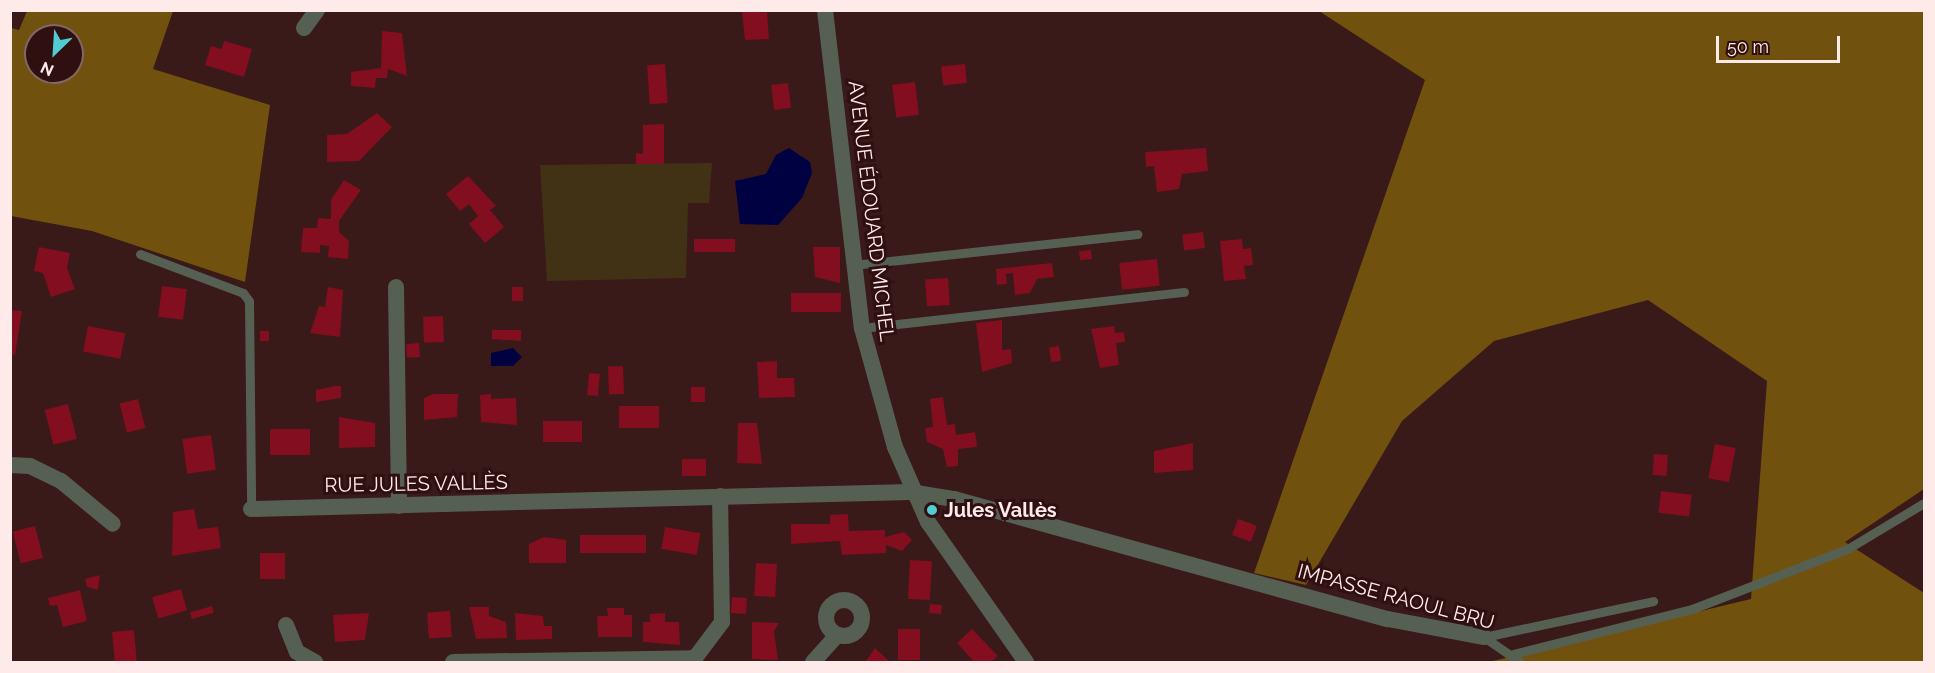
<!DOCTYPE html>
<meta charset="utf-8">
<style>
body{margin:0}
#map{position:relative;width:1935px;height:673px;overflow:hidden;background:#3a1919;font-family:Raleway,sans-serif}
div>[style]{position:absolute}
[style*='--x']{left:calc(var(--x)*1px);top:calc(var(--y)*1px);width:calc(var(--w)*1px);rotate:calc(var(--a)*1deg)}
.green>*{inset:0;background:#413216}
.forest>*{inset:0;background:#70510e}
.water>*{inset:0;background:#000140}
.building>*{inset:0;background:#820e20;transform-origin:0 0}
.service>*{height:9px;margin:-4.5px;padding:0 4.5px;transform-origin:4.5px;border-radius:4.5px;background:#556053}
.minor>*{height:16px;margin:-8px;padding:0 8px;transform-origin:8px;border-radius:8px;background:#556053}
.minor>.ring{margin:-8px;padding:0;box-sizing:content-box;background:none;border:16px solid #556053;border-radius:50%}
.dots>*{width:16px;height:16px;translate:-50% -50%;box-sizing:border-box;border:3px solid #2f0f10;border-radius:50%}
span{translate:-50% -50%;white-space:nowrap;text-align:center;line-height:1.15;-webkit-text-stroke:6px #2f0f10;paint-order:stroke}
.street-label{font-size:20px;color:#feeae9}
.poi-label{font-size:20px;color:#feeae9;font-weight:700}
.left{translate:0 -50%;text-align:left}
.frame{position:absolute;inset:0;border:12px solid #feeae9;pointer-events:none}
.north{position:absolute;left:24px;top:24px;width:60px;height:60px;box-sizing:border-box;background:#2f0f10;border:2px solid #826767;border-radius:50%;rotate:205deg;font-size:16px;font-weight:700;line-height:24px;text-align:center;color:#feeae9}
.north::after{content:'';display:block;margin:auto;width:21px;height:27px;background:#51ccd3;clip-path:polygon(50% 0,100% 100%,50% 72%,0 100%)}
.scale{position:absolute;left:1716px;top:36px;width:124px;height:27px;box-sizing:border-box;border:3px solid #feeae9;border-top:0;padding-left:8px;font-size:18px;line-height:21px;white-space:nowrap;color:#feeae9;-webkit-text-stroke:4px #2f0f10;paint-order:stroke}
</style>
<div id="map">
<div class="green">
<i style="clip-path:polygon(712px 163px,709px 203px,688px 203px,686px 278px,547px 281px,540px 165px)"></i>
</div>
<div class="forest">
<i style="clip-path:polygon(evenodd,27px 11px,173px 11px,153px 69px,270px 105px,245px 282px,92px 231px,11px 216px,11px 28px,19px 30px,27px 11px,36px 36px,72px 36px,72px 72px,36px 72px,36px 36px)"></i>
<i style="clip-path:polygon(1319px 11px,1924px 11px,1924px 489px,1845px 542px,1924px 593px,1924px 662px,1489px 662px,1751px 599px,1767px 381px,1648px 300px,1494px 341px,1402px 421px,1306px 585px,1254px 573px,1425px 80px)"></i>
</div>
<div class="water">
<i style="clip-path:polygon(789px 148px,810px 162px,812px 173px,802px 198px,778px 225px,740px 224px,735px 181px,766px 174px,776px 155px)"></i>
<i style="clip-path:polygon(513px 348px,522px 357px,513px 366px,491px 366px,491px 353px)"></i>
</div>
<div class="building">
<i style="clip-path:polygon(760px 10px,767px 10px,769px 39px,745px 40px,742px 12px)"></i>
<i style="clip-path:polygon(382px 31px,402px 33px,407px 76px,388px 69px,387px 78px,376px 78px,375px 88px,351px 86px,351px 72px,381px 68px)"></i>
<i style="clip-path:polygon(224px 41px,252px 49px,244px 77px,205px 65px,211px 46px,222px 49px)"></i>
<i style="left:665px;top:64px;width:39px;height:18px;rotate:86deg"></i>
<i style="left:965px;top:64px;width:19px;height:24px;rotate:84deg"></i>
<i style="left:915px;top:82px;width:33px;height:23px;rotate:83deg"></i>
<i style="left:788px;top:83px;width:25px;height:17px;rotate:83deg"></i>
<i style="clip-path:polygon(377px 113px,392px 127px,359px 161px,327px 162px,327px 135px,347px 134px)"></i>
<i style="clip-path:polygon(664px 124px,664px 164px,636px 164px,636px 153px,643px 154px,643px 125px)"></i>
<i style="clip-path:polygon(1206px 148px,1208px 171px,1182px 174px,1179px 189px,1157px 192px,1154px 166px,1146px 167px,1145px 152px)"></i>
<i style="clip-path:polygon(468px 176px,496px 206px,490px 210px,504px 227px,485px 243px,469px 224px,478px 216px,469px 204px,460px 211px,446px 194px)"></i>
<i style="clip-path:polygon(344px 180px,361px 190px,339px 221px,339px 232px,349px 241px,348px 259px,328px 257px,329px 246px,320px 245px,320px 253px,301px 252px,303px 228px,317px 228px,318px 218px,331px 219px,331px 200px)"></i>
<i style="left:1203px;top:232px;width:16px;height:21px;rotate:83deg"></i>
<i style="left:735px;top:239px;width:13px;height:41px;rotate:90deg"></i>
<i style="clip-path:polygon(1242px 239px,1243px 249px,1251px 248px,1253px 265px,1244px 266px,1246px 279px,1224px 281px,1220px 241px)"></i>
<i style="clip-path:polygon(39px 247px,70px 253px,67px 268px,75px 289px,51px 297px,43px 273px,34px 271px)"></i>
<i style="clip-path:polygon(813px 247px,840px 247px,840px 283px,815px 277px)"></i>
<i style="left:1091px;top:250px;width:9px;height:12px;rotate:84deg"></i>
<i style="left:1157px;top:259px;width:27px;height:38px;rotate:84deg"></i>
<i style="clip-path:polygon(1052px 263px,1054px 277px,1037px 279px,1030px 293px,1015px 295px,1013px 273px,1006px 274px,1007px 284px,997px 285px,996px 269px)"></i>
<i style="left:948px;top:278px;width:27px;height:23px;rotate:86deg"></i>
<i style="left:162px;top:286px;width:25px;height:31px;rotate:7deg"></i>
<i style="clip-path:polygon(328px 287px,343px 290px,340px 337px,310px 333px,319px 306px,325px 307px)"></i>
<i style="left:523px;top:287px;width:14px;height:11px;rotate:90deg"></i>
<i style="left:841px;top:293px;width:19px;height:50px;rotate:90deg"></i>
<i style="clip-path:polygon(10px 310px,22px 311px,15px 355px,10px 354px)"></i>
<i style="left:443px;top:316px;width:26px;height:20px;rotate:88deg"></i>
<i style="clip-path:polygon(1002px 320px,1002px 350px,1011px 349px,1012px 363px,982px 372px,976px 323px)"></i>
<i style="left:88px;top:326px;width:38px;height:26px;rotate:11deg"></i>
<i style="clip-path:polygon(1114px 326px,1115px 333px,1124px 332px,1125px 342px,1116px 343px,1119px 365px,1100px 368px,1091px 329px)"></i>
<i style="clip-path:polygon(492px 330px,521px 330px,521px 341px,492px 339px)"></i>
<i style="left:260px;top:331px;width:9px;height:10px"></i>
<i style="left:419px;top:343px;width:14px;height:13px;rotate:86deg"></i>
<i style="left:1059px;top:346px;width:15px;height:10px;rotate:82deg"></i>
<i style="clip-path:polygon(777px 361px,777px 378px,794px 378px,795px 397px,759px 398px,757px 362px)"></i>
<i style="left:623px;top:366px;width:28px;height:15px;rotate:88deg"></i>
<i style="left:589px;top:373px;width:11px;height:22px;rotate:5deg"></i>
<i style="clip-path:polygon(335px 386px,341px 386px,341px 398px,316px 402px,316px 390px)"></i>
<i style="left:705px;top:387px;width:15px;height:14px;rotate:90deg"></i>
<i style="clip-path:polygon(433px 394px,458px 394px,457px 417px,424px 420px,424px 398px)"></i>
<i style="clip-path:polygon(491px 394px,491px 399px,516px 398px,517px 425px,481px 422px,480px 395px)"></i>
<i style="clip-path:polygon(943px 397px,947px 425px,955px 424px,956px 435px,975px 432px,977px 447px,958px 449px,958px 466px,947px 467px,943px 449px,927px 442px,925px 428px,933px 427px,930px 399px)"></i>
<i style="left:138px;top:399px;width:30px;height:19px;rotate:76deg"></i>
<i style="left:68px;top:404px;width:36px;height:24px;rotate:76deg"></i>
<i style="left:659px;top:406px;width:22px;height:40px;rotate:90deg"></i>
<i style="clip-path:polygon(339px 417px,375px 423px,375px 447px,339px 448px)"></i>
<i style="left:582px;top:421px;width:21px;height:39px;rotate:90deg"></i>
<i style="clip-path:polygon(738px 423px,757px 423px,762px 464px,737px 463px)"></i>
<i style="left:270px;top:429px;width:40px;height:26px"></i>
<i style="left:211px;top:435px;width:35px;height:29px;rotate:82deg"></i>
<i style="clip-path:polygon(1193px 443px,1193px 470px,1154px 473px,1154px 451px)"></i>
<i style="left:1715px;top:444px;width:21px;height:35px;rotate:11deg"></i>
<i style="left:1654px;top:454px;width:14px;height:21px;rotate:4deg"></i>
<i style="left:682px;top:459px;width:24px;height:17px"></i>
<i style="left:1661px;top:491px;width:31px;height:22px;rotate:7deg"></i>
<i style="clip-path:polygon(194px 509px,198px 529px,218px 527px,221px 548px,172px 556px,173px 512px)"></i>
<i style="clip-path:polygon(848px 514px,849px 531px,885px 530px,885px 537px,904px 532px,912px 540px,902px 551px,886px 545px,886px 553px,842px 555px,840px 541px,791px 544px,791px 524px,830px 524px,830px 515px)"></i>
<i style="left:1238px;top:519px;width:20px;height:17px;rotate:20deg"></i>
<i style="left:35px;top:526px;width:33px;height:23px;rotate:76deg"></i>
<i style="left:665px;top:527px;width:36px;height:22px;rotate:10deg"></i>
<i style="left:580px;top:535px;width:66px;height:18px"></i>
<i style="clip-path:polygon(544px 537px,566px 540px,566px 563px,529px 563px,529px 544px)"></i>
<i style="left:260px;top:553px;width:25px;height:26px"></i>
<i style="left:910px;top:560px;width:22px;height:39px;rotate:3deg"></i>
<i style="left:756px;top:563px;width:21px;height:33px;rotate:3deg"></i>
<i style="clip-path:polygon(100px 575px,98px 590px,87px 587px,85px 579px)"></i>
<i style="left:181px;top:589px;width:22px;height:30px;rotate:74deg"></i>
<i style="clip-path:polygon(80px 590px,87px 621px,63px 627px,57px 605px,50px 606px,48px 598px)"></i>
<i style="left:732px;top:597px;width:15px;height:16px;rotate:4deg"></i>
<i style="left:930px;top:604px;width:12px;height:9px;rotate:5deg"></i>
<i style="left:212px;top:606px;width:7px;height:23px;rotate:74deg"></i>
<i style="clip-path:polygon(469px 607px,489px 607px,489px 616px,506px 622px,507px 638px,476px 639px)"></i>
<i style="clip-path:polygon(607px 608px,624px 608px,624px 615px,632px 615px,632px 637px,598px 637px,597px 616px,608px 616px)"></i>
<i style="left:450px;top:611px;width:26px;height:23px;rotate:86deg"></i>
<i style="clip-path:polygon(369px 613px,365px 640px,335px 642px,333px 615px)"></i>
<i style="clip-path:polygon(515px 613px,543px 616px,544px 626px,552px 626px,552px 639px,516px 640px)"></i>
<i style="clip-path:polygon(665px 613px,665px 622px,679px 622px,680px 645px,643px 642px,643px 622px,650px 622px,650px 614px)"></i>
<i style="clip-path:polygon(752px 622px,779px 623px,774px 631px,778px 660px,752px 659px)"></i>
<i style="left:898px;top:629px;width:22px;height:31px"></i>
<i style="clip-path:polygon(972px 629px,998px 656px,991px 662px,974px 662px,957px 643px)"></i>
<i style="left:134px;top:630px;width:32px;height:22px;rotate:85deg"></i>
<i style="clip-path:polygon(875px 648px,890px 662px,865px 662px)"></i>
</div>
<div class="service">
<i style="--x:140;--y:254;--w:110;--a:20.7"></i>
<i style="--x:243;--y:293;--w:10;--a:53"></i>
<i style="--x:249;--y:301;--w:208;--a:89.4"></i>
<i style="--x:853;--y:265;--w:286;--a:-6.2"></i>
<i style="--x:862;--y:328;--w:324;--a:-6.4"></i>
<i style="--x:1484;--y:637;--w:173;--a:-12"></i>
<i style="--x:1484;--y:637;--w:44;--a:34.8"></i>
<i style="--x:1513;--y:654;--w:185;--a:-14.1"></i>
<i style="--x:1692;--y:609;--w:168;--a:-21.2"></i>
<i style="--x:1849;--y:548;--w:87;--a:-31"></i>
</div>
<div class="minor">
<i style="--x:825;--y:10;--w:320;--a:83.4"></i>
<i style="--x:862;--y:328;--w:123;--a:74.5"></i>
<i style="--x:895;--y:447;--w:82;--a:66.3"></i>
<i style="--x:928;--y:522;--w:171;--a:55"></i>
<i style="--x:304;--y:28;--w:22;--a:-54"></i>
<i style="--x:396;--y:287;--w:219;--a:89.2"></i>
<i style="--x:10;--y:465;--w:20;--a:3"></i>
<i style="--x:30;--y:466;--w:34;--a:26"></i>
<i style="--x:61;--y:481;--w:67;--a:39.6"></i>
<i style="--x:251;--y:509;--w:659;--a:-1.48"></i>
<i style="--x:910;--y:492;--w:45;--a:9"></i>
<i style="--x:954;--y:499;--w:450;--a:15.5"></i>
<i style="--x:1388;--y:619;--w:98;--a:10.6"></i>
<i class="ring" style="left:826px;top:600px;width:20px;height:20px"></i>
<i style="--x:286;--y:625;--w:29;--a:68"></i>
<i style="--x:297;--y:652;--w:21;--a:29"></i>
<i style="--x:453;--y:662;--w:242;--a:-0.9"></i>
<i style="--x:695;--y:658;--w:45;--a:-53.1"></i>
<i style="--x:722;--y:622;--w:126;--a:-90.9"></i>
<i style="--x:813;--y:662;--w:36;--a:-48"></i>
</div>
<div class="dots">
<i style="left:932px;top:510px;background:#51ccd3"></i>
</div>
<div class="street-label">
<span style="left:871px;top:211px;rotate:83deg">AVENUE ÉDOUARD MICHEL</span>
<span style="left:416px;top:484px;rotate:-1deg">RUE JULES VALLÈS</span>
<span style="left:1396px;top:597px;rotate:15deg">IMPASSE RAOUL BRU</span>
</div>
<div class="poi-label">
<span class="left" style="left:944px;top:510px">Jules Vallès</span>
</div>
<div class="frame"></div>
<div class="north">N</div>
<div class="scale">50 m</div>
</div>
